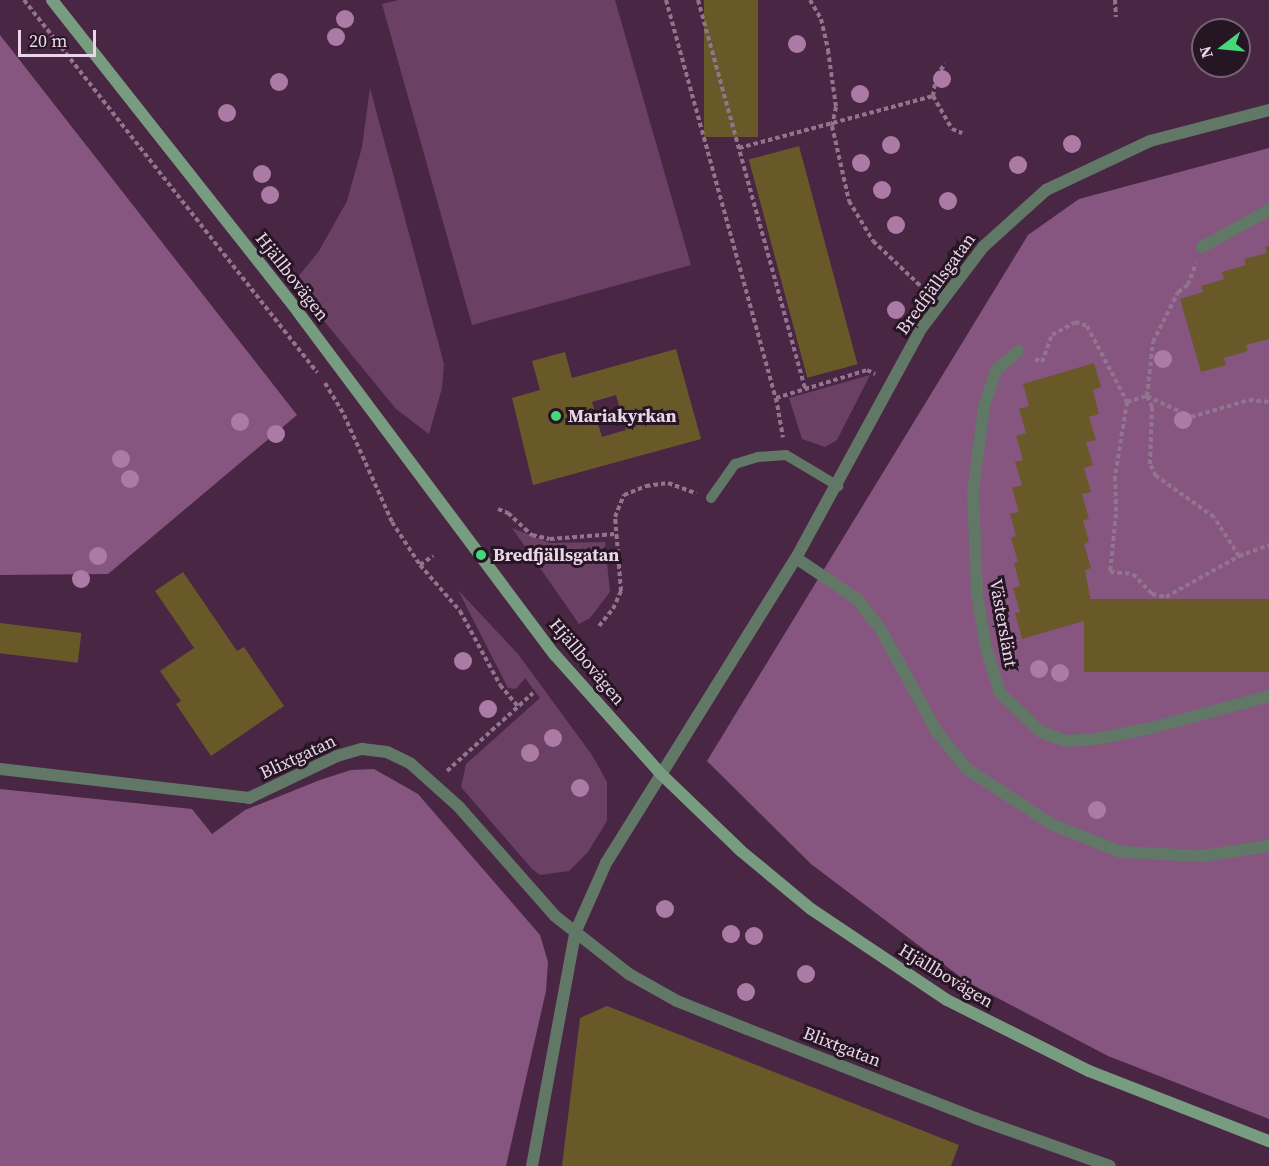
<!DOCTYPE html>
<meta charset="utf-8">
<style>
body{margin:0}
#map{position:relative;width:1269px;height:1166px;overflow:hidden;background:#4a2645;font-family:"Source Serif 4",serif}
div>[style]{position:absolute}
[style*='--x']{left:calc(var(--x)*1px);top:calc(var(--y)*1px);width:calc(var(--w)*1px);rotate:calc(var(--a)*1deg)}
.green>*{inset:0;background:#6a4065}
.forest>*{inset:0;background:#865680}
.building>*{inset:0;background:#695928;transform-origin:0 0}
.path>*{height:4px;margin-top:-2px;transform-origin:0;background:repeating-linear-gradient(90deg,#92748e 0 4.5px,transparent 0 7.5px)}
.lane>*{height:10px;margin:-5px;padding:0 5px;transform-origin:5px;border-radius:5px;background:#607865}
.street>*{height:12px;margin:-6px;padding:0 6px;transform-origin:6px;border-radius:6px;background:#607865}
.secondary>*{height:12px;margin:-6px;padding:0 6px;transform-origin:6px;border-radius:6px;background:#779c7f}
.trees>*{width:18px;height:18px;margin:-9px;border-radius:50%;background:#ac7ba5}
.dots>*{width:16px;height:16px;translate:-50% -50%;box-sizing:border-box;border:3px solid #261624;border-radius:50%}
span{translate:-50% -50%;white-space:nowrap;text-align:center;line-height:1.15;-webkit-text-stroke:6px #261624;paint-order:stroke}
.street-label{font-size:18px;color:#ebd5e8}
.poi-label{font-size:18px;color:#ebd5e8;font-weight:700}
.left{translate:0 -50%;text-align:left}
.north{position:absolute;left:1191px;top:18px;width:60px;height:60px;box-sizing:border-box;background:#261624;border:2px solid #756272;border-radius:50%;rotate:254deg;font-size:16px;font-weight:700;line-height:24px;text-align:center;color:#ebd5e8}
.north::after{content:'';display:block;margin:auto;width:21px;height:27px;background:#45d77a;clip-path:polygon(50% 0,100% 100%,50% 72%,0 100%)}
.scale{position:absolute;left:18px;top:30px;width:78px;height:27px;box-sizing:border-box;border:3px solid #ebd5e8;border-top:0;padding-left:8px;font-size:18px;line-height:21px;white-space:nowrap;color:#ebd5e8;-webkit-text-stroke:4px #261624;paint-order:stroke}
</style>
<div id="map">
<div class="green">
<i style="clip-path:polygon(398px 0,615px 0,691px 265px,472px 325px,382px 4px)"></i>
<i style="clip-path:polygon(370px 88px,444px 364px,442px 388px,429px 434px,396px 409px,293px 283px,319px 251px,347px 201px,362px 147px)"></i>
<i style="clip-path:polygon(870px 375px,837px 440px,825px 447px,802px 439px,789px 398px)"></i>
<i style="clip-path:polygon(512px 528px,550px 543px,605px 542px,610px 592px,590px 618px,579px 624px)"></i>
<i style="clip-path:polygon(458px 590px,518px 654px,592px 755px,607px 782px,607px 821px,588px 852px,569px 871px,540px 875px,532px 869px,461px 787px,466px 764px,540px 698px,525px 678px,516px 689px,508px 688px)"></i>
</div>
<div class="forest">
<i style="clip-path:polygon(0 35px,297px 415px,108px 574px,0 575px)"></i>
<i style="clip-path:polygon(1269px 148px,1269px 1119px,1108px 1056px,967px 982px,811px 864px,707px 761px,1028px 235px,1079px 199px)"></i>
<i style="clip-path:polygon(374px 769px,418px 794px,540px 935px,548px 962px,546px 991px,506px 1166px,0 1166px,0 789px,192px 809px,212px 834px,245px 810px,320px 780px,351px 770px)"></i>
</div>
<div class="building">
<i style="left:704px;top:0;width:54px;height:137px"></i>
<i style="left:799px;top:146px;width:226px;height:52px;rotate:75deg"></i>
<i style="clip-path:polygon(1269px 246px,1269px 339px,1246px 345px,1248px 351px,1224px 358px,1226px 365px,1201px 372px,1180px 299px,1203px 292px,1201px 286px,1224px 279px,1222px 272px,1246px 265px,1244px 259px,1267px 253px,1265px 247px)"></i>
<i style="clip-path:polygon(evenodd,676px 349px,701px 439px,533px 485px,512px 398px,540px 390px,532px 361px,565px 352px,572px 378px,676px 349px,616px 395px,626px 430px,602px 437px,592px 402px,616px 395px)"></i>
<i style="clip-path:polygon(1094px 363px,1101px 387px,1093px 390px,1099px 414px,1089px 417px,1096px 440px,1086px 442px,1093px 465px,1084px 468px,1091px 492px,1082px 494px,1089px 519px,1083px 520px,1089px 542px,1084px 544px,1091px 568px,1085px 570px,1094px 618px,1022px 639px,1015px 613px,1020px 612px,1013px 588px,1020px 586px,1014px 563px,1018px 562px,1011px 538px,1016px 536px,1010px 514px,1019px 512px,1012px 488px,1022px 485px,1015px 462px,1023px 460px,1016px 436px,1026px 433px,1019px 409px,1029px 406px,1023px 384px)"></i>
<i style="clip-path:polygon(183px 572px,237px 651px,244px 647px,284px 706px,211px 756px,176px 704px,181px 701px,160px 671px,194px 648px,155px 591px)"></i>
<i style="left:1269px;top:599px;width:73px;height:185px;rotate:90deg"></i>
<i style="left:0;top:623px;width:82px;height:30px;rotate:7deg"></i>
<i style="clip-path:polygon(607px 1006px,959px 1145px,951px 1166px,562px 1166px,580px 1018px)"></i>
</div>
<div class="path">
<i style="--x:24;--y:0;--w:474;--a:51.8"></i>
<i style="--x:666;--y:0;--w:413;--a:74.6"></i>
<i style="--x:776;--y:398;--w:40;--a:80"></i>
<i style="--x:698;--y:0;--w:403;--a:74.6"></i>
<i style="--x:810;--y:0;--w:22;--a:60"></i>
<i style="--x:821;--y:19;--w:32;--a:77"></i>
<i style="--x:828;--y:50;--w:58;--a:82"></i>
<i style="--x:836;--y:107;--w:19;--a:102"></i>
<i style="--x:832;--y:126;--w:77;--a:77.2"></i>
<i style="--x:849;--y:201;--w:47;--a:59"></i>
<i style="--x:873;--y:241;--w:74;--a:43.4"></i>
<i style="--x:1115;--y:0;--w:17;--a:87"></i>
<i style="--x:933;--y:96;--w:38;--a:60"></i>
<i style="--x:952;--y:129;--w:11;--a:22"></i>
<i style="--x:739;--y:148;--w:201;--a:-15"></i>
<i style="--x:933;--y:96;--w:20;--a:-81"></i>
<i style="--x:936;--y:76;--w:15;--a:-53"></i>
<i style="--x:1035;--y:359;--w:8;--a:23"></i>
<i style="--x:1042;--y:362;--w:29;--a:-70"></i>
<i style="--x:1052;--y:335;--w:26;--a:-29"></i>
<i style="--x:1075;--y:322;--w:13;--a:18"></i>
<i style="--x:1087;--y:326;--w:86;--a:62.2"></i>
<i style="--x:1127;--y:402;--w:21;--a:-17"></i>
<i style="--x:1147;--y:396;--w:54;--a:-83.7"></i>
<i style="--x:1153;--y:342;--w:56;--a:-63.4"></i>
<i style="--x:1178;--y:292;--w:12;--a:-35"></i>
<i style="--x:1188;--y:285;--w:23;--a:-70"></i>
<i style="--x:325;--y:383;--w:37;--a:59"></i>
<i style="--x:344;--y:415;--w:117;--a:65.8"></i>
<i style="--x:392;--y:522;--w:51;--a:56.9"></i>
<i style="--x:420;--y:565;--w:61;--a:49"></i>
<i style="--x:460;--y:611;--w:84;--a:61.6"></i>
<i style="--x:500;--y:685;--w:30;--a:50"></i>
<i style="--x:776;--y:398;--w:95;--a:-17.1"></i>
<i style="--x:867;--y:370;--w:9;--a:27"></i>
<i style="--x:1127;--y:402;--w:76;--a:99.1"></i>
<i style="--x:1115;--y:477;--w:37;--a:88"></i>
<i style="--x:1116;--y:514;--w:58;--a:95.9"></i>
<i style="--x:1110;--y:572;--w:23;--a:5"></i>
<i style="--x:1133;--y:574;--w:28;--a:46"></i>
<i style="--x:1152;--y:594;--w:14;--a:12"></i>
<i style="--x:1166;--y:597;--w:84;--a:-29.3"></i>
<i style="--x:1239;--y:556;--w:32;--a:-20"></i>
<i style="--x:498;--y:509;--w:11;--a:22"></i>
<i style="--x:508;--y:513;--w:33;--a:43"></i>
<i style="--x:532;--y:535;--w:18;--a:13"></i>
<i style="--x:550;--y:539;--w:65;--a:-4.4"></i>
<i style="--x:1239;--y:556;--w:46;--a:-122.7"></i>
<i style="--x:1214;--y:517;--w:71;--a:-144.7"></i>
<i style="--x:1156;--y:476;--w:13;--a:-117"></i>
<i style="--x:1150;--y:464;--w:57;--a:-88"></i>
<i style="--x:1152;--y:407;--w:12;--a:-114"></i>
<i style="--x:1147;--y:396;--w:49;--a:25.5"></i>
<i style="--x:1191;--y:417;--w:60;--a:-16.3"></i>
<i style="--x:1249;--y:400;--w:20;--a:6"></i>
<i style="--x:420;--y:565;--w:16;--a:-35"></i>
<i style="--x:599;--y:626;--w:22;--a:-51"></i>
<i style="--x:613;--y:609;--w:20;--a:-66"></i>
<i style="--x:621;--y:591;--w:74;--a:-94.6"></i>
<i style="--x:615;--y:517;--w:24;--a:-68"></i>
<i style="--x:624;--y:495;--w:24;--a:-22"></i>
<i style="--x:646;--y:486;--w:22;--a:-8"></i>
<i style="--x:668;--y:483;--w:30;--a:20"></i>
<i style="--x:447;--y:771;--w:116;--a:-42.2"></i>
</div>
<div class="lane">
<i style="--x:711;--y:498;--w:42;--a:-54.8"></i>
<i style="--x:735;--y:464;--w:24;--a:-17"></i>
<i style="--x:758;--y:457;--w:28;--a:-4"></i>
<i style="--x:786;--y:455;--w:61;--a:30.8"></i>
</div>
<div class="street">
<i style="--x:1202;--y:247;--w:77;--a:-28.9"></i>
<i style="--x:1018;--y:351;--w:29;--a:139"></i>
<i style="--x:996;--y:370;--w:40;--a:108"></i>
<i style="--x:984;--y:408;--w:84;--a:97.5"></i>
<i style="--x:973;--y:491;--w:103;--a:87.8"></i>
<i style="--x:977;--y:594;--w:55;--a:80.5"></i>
<i style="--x:986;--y:648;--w:47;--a:72.7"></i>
<i style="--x:1000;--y:693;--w:57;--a:43.6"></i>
<i style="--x:1041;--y:732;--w:27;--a:20"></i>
<i style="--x:1066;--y:741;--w:30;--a:-4"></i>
<i style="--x:1096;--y:739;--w:56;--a:-11.3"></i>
<i style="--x:1151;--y:728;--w:122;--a:-15.2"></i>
<i style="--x:796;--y:558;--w:73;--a:33.9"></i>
<i style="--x:857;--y:599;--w:37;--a:52"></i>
<i style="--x:880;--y:628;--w:119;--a:61.3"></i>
<i style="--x:937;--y:732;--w:48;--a:51"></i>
<i style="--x:967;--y:769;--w:100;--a:33.2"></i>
<i style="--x:1051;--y:824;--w:75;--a:21.8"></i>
<i style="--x:1121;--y:852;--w:81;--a:2.8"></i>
<i style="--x:1202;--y:856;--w:68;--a:-8.5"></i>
<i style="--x:0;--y:769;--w:251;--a:6.6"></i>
<i style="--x:249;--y:798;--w:98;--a:-25.5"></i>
<i style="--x:337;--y:756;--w:26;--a:-16"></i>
<i style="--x:362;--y:749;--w:25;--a:7"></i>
<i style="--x:387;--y:752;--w:25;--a:26"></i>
<i style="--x:410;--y:763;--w:66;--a:41.9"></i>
<i style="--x:459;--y:807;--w:145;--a:48.6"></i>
<i style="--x:555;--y:916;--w:94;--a:38.1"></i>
<i style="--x:629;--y:974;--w:55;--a:29.4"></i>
<i style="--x:677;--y:1001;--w:75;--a:21.8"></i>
<i style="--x:747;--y:1029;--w:245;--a:21.3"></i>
<i style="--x:975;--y:1118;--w:143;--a:19.6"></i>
<i style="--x:532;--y:1166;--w:237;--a:-79.5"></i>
<i style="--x:575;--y:933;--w:77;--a:-66.1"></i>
<i style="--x:606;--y:863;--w:359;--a:-58.1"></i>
<i style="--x:796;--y:558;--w:261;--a:-61.4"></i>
<i style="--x:921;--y:329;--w:103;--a:-52.9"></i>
<i style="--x:983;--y:247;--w:85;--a:-42.1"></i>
<i style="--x:1046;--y:190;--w:115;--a:-25.2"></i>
<i style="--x:1150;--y:141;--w:123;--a:-14.6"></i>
</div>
<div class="secondary">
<i style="--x:52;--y:0;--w:397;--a:51.7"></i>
<i style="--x:298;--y:312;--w:429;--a:53.2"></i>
<i style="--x:555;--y:655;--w:158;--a:48.3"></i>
<i style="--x:660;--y:773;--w:112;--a:43.9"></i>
<i style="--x:741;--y:851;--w:91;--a:39.6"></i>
<i style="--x:811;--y:909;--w:164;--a:33.8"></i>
<i style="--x:947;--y:1000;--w:159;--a:26.6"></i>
<i style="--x:1089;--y:1071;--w:193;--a:21.3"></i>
</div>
<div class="trees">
<i style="left:345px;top:19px"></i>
<i style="left:336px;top:37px"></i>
<i style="left:797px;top:44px"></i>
<i style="left:942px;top:79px"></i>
<i style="left:279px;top:82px"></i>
<i style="left:860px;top:94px"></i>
<i style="left:227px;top:113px"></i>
<i style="left:1072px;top:144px"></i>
<i style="left:891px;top:145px"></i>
<i style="left:861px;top:163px"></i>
<i style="left:1018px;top:165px"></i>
<i style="left:262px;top:174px"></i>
<i style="left:882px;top:190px"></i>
<i style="left:270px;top:195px"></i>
<i style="left:948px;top:201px"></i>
<i style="left:896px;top:225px"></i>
<i style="left:896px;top:310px"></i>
<i style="left:1163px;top:359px"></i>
<i style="left:1183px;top:420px"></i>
<i style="left:240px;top:422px"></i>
<i style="left:276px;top:434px"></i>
<i style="left:121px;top:459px"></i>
<i style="left:130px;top:479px"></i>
<i style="left:98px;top:556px"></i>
<i style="left:81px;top:579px"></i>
<i style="left:463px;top:661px"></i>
<i style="left:1039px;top:669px"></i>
<i style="left:1060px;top:673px"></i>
<i style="left:488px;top:709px"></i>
<i style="left:553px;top:738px"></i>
<i style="left:530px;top:753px"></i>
<i style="left:580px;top:788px"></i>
<i style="left:1097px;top:810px"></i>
<i style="left:665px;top:909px"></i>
<i style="left:731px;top:934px"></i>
<i style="left:754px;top:936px"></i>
<i style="left:806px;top:974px"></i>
<i style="left:746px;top:992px"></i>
</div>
<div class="dots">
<i style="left:556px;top:416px;background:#45d77a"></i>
<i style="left:481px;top:555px;background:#45d77a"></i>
</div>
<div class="street-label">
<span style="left:292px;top:277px;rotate:52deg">Hjällbovägen</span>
<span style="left:936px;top:284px;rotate:-54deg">Bredfjällsgatan</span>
<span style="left:1003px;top:623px;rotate:80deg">Västerslänt</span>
<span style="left:587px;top:662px;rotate:50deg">Hjällbovägen</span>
<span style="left:298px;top:757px;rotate:-25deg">Blixtgatan</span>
<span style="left:946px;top:976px;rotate:31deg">Hjällbovägen</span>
<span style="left:842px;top:1047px;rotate:21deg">Blixtgatan</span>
</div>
<div class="poi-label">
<span class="left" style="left:568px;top:416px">Mariakyrkan</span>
<span class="left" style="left:493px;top:555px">Bredfjällsgatan</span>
</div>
<div class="north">N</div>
<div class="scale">20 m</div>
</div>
